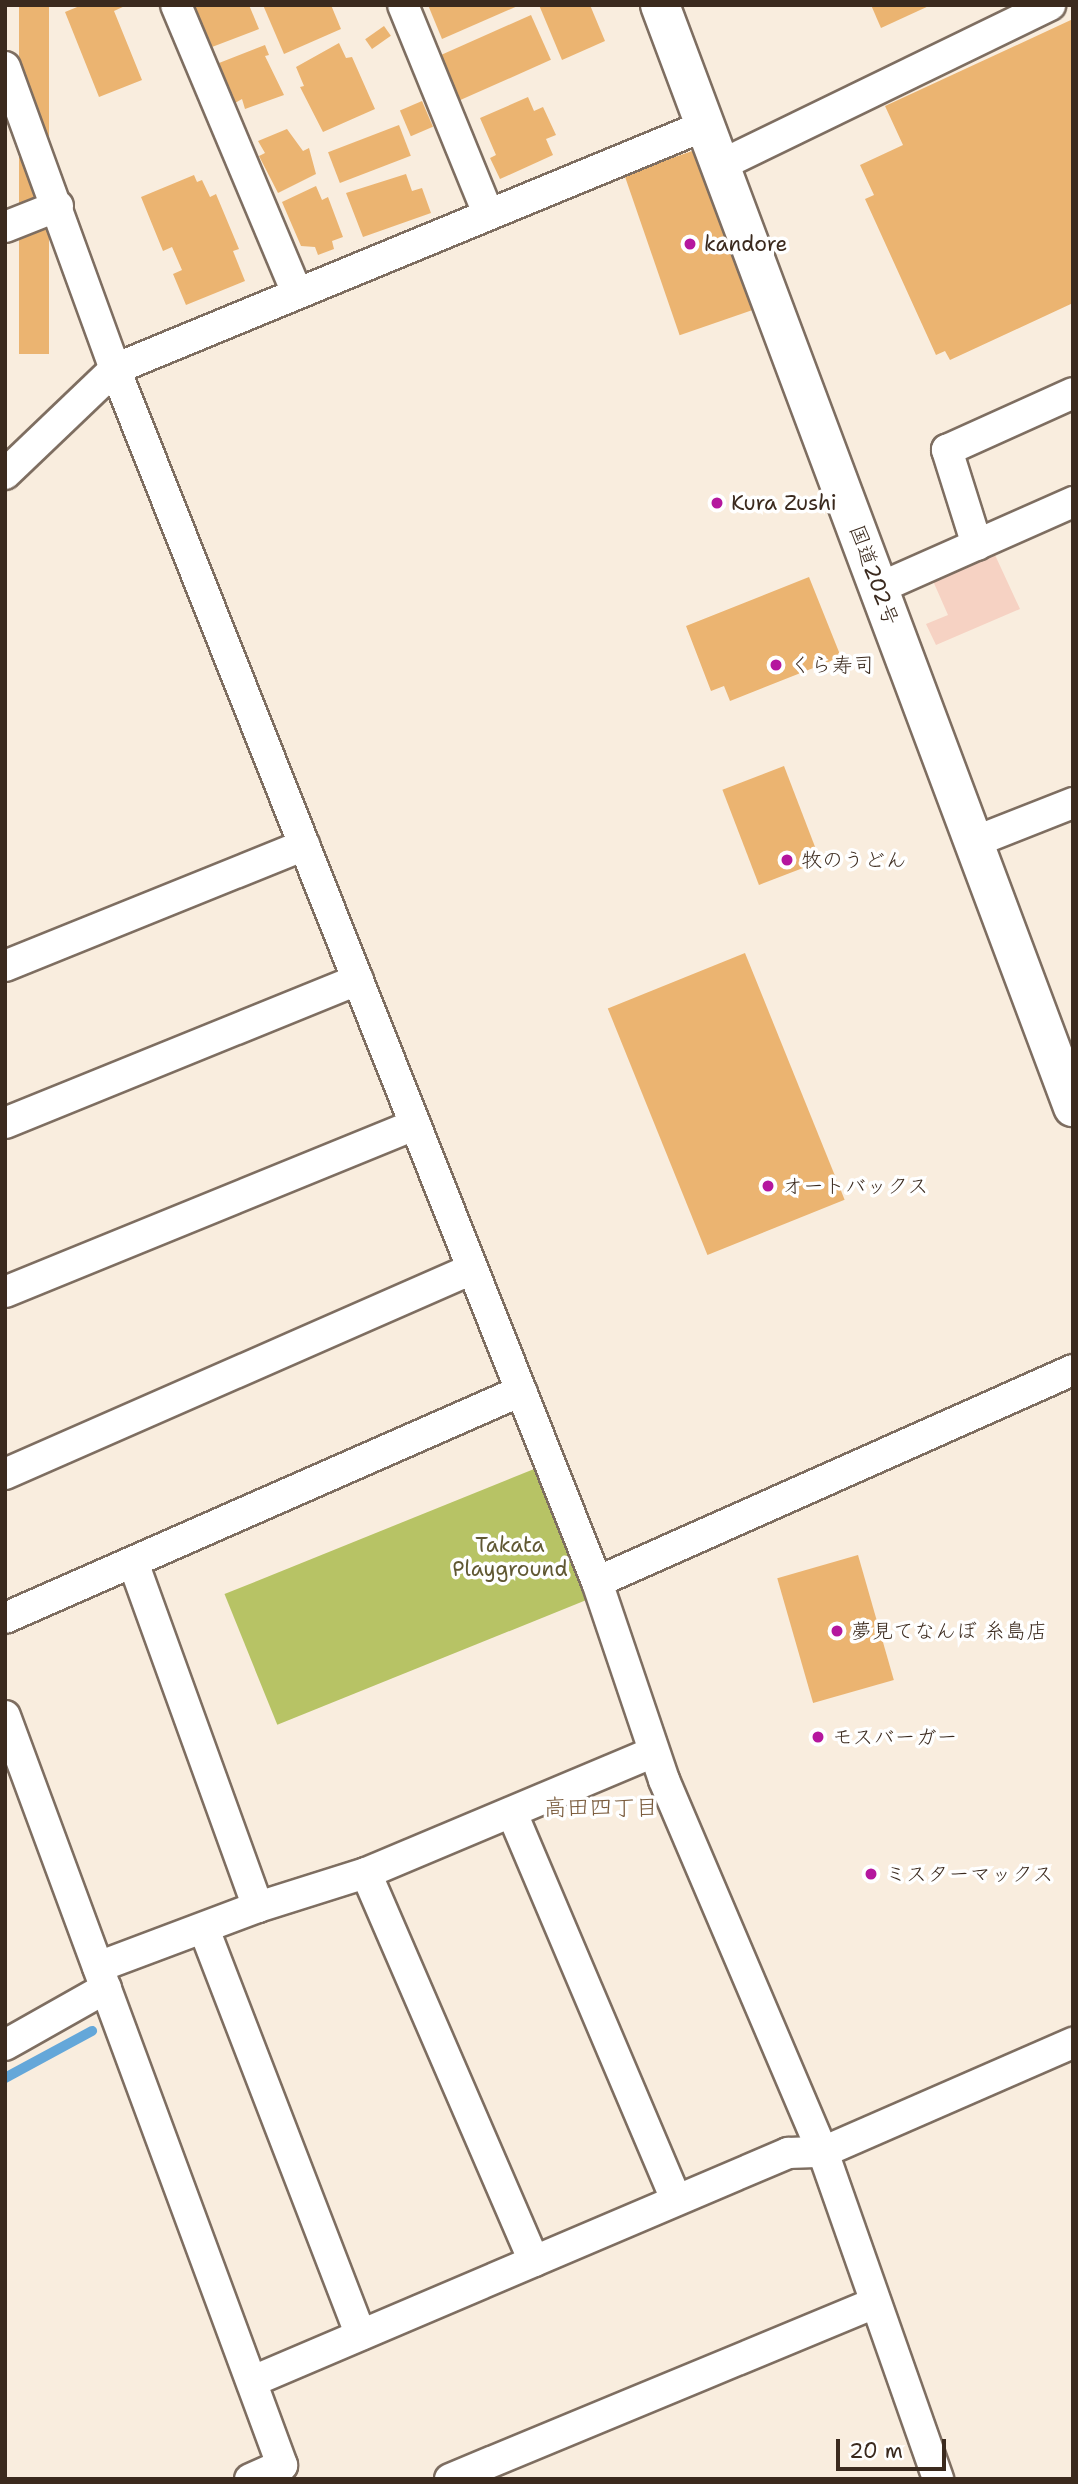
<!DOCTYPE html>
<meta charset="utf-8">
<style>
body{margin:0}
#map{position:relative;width:1078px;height:2484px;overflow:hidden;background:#f9edde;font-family:"Shantell Sans","Klee One",sans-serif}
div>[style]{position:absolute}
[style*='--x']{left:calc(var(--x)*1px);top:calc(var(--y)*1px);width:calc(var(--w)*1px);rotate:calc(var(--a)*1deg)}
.built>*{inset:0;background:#f6d2c3}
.green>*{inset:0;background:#b7c365;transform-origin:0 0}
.stream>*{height:10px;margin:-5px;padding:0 5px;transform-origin:5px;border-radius:5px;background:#64a7d9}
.building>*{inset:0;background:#ebb471;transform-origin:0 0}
.roads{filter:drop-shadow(2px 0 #7e6e61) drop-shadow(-2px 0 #7e6e61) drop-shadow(0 2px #7e6e61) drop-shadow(0 -2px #7e6e61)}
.minor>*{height:30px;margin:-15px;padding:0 15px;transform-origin:15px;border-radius:15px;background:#fff}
.trunk>*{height:38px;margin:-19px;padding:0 19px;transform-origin:19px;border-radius:19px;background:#fff}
.dots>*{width:19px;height:19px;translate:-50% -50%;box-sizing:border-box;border:4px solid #fff;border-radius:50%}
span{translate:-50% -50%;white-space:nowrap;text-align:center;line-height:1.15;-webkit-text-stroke:7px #fff;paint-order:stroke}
.poi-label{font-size:21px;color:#3b2a1e}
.left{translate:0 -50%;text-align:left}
.street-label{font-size:21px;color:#3b2a1e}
.park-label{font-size:21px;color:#605833}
.neighbourhood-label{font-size:23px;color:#795a3b}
.frame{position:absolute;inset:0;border:7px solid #3b2a1e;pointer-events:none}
.scale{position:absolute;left:836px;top:2439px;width:110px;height:32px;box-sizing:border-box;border:4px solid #3b2a1e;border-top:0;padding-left:9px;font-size:21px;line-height:24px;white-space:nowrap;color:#3b2a1e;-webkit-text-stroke:5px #fff;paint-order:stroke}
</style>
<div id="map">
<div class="built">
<i style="clip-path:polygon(995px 555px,1020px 609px,936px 645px,926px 624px,948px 615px,933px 581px)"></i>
</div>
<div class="green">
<i style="left:549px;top:1463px;width:141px;height:350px;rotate:68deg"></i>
</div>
<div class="stream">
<i style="--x:5;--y:2078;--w:99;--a:-28.4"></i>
</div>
<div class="building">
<i style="left:19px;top:5px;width:30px;height:349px"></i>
<i style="clip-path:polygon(82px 5px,127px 5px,114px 11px,142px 80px,99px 97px,65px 12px)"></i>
<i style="clip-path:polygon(194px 5px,249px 5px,259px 29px,212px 47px)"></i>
<i style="clip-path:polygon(263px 5px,331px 5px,341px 29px,284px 54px)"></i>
<i style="clip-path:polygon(428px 5px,520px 5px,442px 39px)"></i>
<i style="clip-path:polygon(539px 5px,590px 5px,605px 41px,562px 60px)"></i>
<i style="clip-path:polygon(871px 5px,931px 5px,881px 28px)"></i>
<i style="left:531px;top:15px;width:49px;height:101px;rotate:66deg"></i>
<i style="clip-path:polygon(1073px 19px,1073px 303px,950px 360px,945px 351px,936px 355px,865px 199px,874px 195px,860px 165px,903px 145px,885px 106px)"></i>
<i style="left:384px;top:26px;width:12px;height:23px;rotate:55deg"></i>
<i style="clip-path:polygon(339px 43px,346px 58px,352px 57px,375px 109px,323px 132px,300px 87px,304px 86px,296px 67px)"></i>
<i style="clip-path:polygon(265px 45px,269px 55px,265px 56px,284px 95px,245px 109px,242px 99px,235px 103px,219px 63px)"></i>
<i style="clip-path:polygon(528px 97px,534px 111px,543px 107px,556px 135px,546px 139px,553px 155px,500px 179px,490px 158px,496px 155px,480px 118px)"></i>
<i style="left:422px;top:101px;width:28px;height:24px;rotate:67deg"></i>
<i style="left:399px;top:125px;width:33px;height:76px;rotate:69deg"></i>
<i style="clip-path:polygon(287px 129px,303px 151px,309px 148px,316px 174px,278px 193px,259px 156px,265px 153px,258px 141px)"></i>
<i style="left:698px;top:149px;width:170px;height:78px;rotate:71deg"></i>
<i style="clip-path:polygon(406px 174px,412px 191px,422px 188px,431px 213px,363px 237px,346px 193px)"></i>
<i style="clip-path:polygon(194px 175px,197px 182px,202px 180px,210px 197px,216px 194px,239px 249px,233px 251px,245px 281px,186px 305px,173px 274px,182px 270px,172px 247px,163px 251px,141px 197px)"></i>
<i style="clip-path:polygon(316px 186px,322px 200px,328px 197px,343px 237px,332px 241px,334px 249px,318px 255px,315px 247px,301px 246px,282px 202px)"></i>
<i style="clip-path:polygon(809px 577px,841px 657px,730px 701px,724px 686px,711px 691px,686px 626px)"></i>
<i style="left:784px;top:766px;width:102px;height:66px;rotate:69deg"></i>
<i style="left:745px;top:953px;width:266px;height:148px;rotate:68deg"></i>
<i style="left:858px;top:1555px;width:130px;height:84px;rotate:74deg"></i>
</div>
<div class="roads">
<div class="minor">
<i style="--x:176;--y:5;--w:312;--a:67.2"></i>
<i style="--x:403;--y:5;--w:225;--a:67.8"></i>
<i style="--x:5;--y:67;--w:321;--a:70"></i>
<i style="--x:115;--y:369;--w:1305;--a:68.33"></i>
<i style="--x:597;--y:1582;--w:209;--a:71.3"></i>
<i style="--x:664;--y:1780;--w:405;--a:66.9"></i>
<i style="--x:823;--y:2152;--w:347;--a:70.6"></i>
<i style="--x:721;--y:165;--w:366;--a:-25.9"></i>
<i style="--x:5;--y:227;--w:57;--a:-21.6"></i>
<i style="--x:5;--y:474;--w:152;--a:-43.7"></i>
<i style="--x:115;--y:369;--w:639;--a:-22.43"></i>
<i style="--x:977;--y:545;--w:100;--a:-107.5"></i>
<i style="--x:947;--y:450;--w:138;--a:-24.3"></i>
<i style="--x:879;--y:588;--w:212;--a:-23.9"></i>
<i style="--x:974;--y:842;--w:106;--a:-21.5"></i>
<i style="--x:5;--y:966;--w:323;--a:-22"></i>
<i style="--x:5;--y:1123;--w:381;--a:-22.1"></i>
<i style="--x:5;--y:1292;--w:443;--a:-22.2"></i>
<i style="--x:5;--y:1474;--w:510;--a:-23.7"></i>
<i style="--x:133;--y:1562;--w:367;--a:70.1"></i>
<i style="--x:597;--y:1582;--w:521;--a:-24.01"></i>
<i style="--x:5;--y:1618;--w:564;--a:-23.75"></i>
<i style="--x:5;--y:1716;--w:799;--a:69.7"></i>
<i style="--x:282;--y:2465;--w:35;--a:156"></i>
<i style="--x:512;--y:1813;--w:420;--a:67"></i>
<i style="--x:366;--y:1873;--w:423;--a:66.6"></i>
<i style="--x:204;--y:1929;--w:435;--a:68.9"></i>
<i style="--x:98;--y:1967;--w:171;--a:-20.6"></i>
<i style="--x:258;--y:1907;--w:113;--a:-17.5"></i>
<i style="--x:366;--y:1873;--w:312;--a:-22.8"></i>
<i style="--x:5;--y:2045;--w:116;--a:-29.4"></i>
<i style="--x:253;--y:2381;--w:582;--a:-23.08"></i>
<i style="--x:788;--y:2153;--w:35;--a:-2"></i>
<i style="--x:823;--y:2152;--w:273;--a:-23.6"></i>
<i style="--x:450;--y:2479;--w:460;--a:-22.5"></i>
</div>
<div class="trunk">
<i style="--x:660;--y:5;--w:1177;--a:69.46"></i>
</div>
</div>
<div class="dots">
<i style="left:690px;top:244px;background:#b5179e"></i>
<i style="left:717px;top:503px;background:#b5179e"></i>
<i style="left:776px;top:665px;background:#b5179e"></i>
<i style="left:787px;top:860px;background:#b5179e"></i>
<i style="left:768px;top:1186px;background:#b5179e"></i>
<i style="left:837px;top:1631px;background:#b5179e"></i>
<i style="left:818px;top:1737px;background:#b5179e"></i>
<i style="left:871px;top:1874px;background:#b5179e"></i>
</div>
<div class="poi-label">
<span class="left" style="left:704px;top:244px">kandore</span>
<span class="left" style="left:731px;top:503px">Kura Zushi</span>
<span class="left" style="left:790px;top:665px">くら寿司</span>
<span class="left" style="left:801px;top:860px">牧のうどん</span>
<span class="left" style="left:782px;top:1186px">オートバックス</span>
<span class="left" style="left:851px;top:1631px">夢見てなんぼ 糸島店</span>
<span class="left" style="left:832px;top:1737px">モスバーガー</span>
<span class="left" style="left:885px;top:1874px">ミスターマックス</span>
</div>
<div class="street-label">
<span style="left:874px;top:575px;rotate:70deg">国道202号</span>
</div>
<div class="park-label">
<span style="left:510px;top:1557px">Takata<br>Playground</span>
</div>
<div class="neighbourhood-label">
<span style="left:601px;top:1807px">高田四丁目</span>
</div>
<div class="frame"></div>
<div class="scale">20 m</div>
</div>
